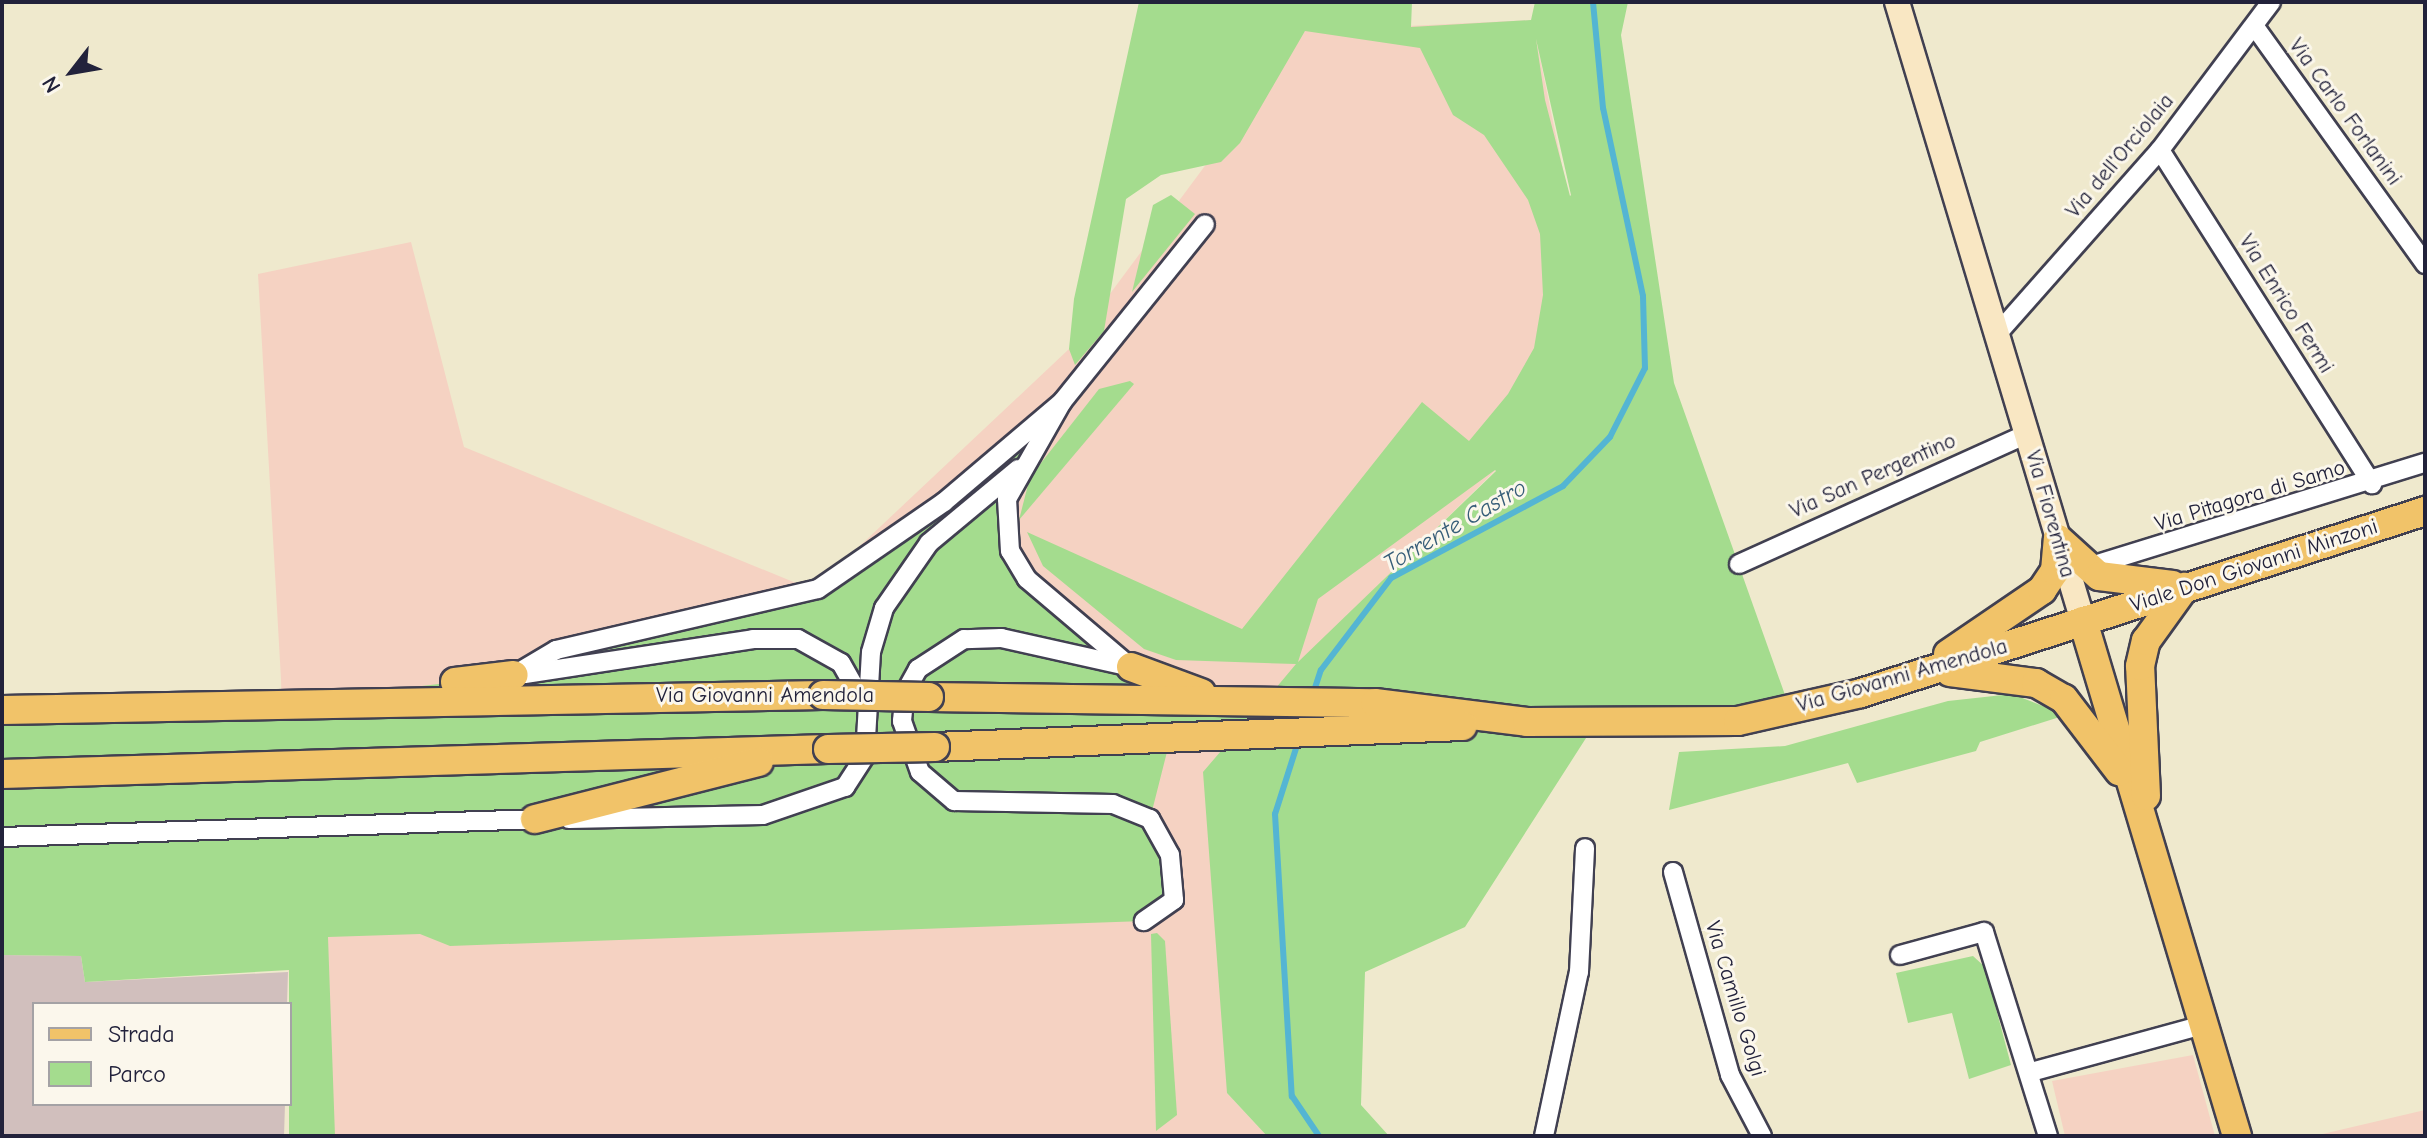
<!DOCTYPE html>
<style>
body{margin:0}
#map{position:relative;width:2427px;height:1138px;overflow:hidden;background:#efe9cd;font-family:"Comic Neue",sans-serif}
div>[style]{position:absolute}
[style*='--x']{left:calc(var(--x)*1px);top:calc(var(--y)*1px);width:calc(var(--w)*1px);rotate:calc(var(--a)*1deg)}
.built>*{inset:0;background:#f5d2c2}
.industrial>*{inset:0;background:#d1bfbd}
.green>*{inset:0;background:#a4dc8e}
.stream>*{height:6px;margin:-3px;padding:0 3px;transform-origin:3px;border-radius:3px;background:#54b5d3}
.roads{filter:drop-shadow(2px 0 #414051) drop-shadow(-2px 0 #414051) drop-shadow(0 2px #414051) drop-shadow(0 -2px #414051)}
.street>*{height:18px;margin:-9px;padding:0 9px;transform-origin:9px;border-radius:9px;background:#fff}
.secondary>*{height:24px;margin:-12px;padding:0 12px;transform-origin:12px;border-radius:12px;background:#f9e7c3}
.primary>*{height:28px;margin:-14px;padding:0 14px;transform-origin:14px;border-radius:14px;background:#f1c369}
.bridges{filter:drop-shadow(2px 0 #414051) drop-shadow(-2px 0 #414051) drop-shadow(0 2px #414051) drop-shadow(0 -2px #414051)}
.primary-bridge>*{height:28px;margin:-14px;padding:0 14px;transform-origin:14px;border-radius:14px;background:#f1c369}
span{translate:-50% -50%;white-space:nowrap;text-align:center;line-height:1.15;-webkit-text-stroke:6px #fbf7ec;paint-order:stroke}
.street-label{font-size:22px;color:#22223b}
.water-label{font-size:24px;color:#365d78;font-style:italic}
.frame{position:absolute;inset:0;border:4px solid #22223b;pointer-events:none}
.legend{position:absolute;left:32px;top:1002px;width:260px;height:104px;box-sizing:border-box;background:#fbf7ec;border:2px solid #a4a2a5;margin:0;padding:10px 14px;list-style:none;font-size:24px;color:#22223b}
.legend li{display:flex;align-items:center;gap:16px;height:40px}
.legend b{width:40px;border:2px solid #a4a2a5}
.north{position:absolute;left:32px;top:32px;width:80px;height:80px;-webkit-text-stroke:6px #fbf7ec;paint-order:stroke;rotate:239deg;font-size:22px;font-weight:700;line-height:32px;text-align:center;color:#22223b}
.north::after{content:'';display:block;margin:auto;width:28px;height:36px;background:#22223b;clip-path:polygon(50% 0,100% 100%,50% 72%,0 100%)}
</style>
<div id="map">
<div class="built">
<i style="clip-path:polygon(1532px 20px,1596px 329px,1572px 396px,1297px 664px,1227px 1093px,1267px 1136px,293px 1136px,281px 679px,258px 274px,411px 242px,464px 447px,813px 590px,1069px 349px,1305px 31px)"></i>
<i style="clip-path:polygon(2193px 1055px,2215px 1136px,2065px 1136px,2052px 1081px)"></i>
<i style="clip-path:polygon(2425px 1110px,2425px 1136px,2314px 1136px)"></i>
</div>
<div class="industrial">
<i style="clip-path:polygon(2px 955px,81px 956px,85px 982px,288px 972px,287px 1004px,34px 1004px,34px 1104px,285px 1104px,284px 1136px,2px 1136px)"></i>
</div>
<div class="green">
<i style="clip-path:polygon(evenodd,1139px 2px,1412px 2px,1411px 27px,1531px 20px,1535px 2px,1628px 2px,1621px 35px,1674px 383px,1790px 709px,1595px 724px,1465px 927px,1365px 972px,1361px 1105px,1389px 1136px,1267px 1136px,1227px 1093px,1203px 772px,1233px 737px,1170px 740px,1150px 819px,1174px 900px,1144px 921px,450px 946px,420px 934px,328px 937px,335px 1136px,289px 1136px,289px 970px,85px 982px,81px 956px,2px 955px,2px 710px,296px 701px,514px 675px,556px 650px,818px 589px,1062px 402px,1018px 469px,1010px 551px,1131px 667px,1264px 702px,1296px 664px,1176px 660px,1144px 649px,1043px 566px,1027px 532px,1242px 629px,1422px 402px,1469px 441px,1508px 394px,1534px 348px,1543px 295px,1540px 234px,1528px 200px,1484px 135px,1453px 115px,1420px 48px,1305px 31px,1240px 143px,1221px 162px,1161px 175px,1126px 199px,1104px 331px,1075px 365px,1069px 349px,1074px 299px,1139px 2px,1536px 39px,1571px 195px,1570px 196px,1545px 100px,1536px 39px,1139px 2px,1495px 470px,1496px 471px,1298px 662px,1318px 599px,1495px 470px)"></i>
<i style="clip-path:polygon(1171px 195px,1195px 214px,1132px 292px,1153px 205px)"></i>
<i style="clip-path:polygon(1130px 381px,1134px 384px,1019px 520px,1030px 477px,1099px 389px)"></i>
<i style="clip-path:polygon(2012px 694px,2066px 715px,1980px 742px,1976px 751px,1857px 783px,1848px 763px,1669px 810px,1679px 752px,1785px 746px,1948px 701px)"></i>
<i style="clip-path:polygon(1157px 933px,1165px 941px,1177px 1115px,1156px 1131px,1151px 934px)"></i>
<i style="clip-path:polygon(1973px 956px,1985px 967px,2011px 1065px,1969px 1079px,1952px 1013px,1908px 1023px,1896px 973px)"></i>
</div>
<div class="stream">
<i style="--x:1313;--y:694;--w:25;--a:-72"></i>
<i style="--x:1321;--y:670;--w:116;--a:-52.7"></i>
<i style="--x:1391;--y:578;--w:195;--a:-28.1"></i>
<i style="--x:1563;--y:486;--w:68;--a:-46.2"></i>
<i style="--x:1610;--y:437;--w:77;--a:-63.1"></i>
<i style="--x:1645;--y:368;--w:72;--a:-91.6"></i>
<i style="--x:1643;--y:296;--w:192;--a:-102"></i>
<i style="--x:1603;--y:108;--w:106;--a:-95.4"></i>
<i style="--x:1299;--y:739;--w:79;--a:107.7"></i>
<i style="--x:1275;--y:814;--w:283;--a:86.6"></i>
<i style="--x:1292;--y:1096;--w:48;--a:56"></i>
</div>
<div class="roads">
<div class="street">
<i style="--x:2255;--y:27;--w:292;--a:54.3"></i>
<i style="--x:2160;--y:150;--w:396;--a:57.6"></i>
<i style="--x:1998;--y:333;--w:244;--a:-48.5"></i>
<i style="--x:2160;--y:150;--w:185;--a:-53.1"></i>
<i style="--x:1739;--y:564;--w:316;--a:-24.3"></i>
<i style="--x:2088;--y:567;--w:353;--a:-17.2"></i>
<i style="--x:1126;--y:663;--w:130;--a:-139.7"></i>
<i style="--x:1027;--y:579;--w:33;--a:-121"></i>
<i style="--x:1010;--y:551;--w:52;--a:-93.3"></i>
<i style="--x:1007;--y:499;--w:112;--a:-60.4"></i>
<i style="--x:1062;--y:402;--w:228;--a:-51.2"></i>
<i style="--x:1131;--y:667;--w:133;--a:-167.4"></i>
<i style="--x:1001;--y:638;--w:37;--a:178"></i>
<i style="--x:964;--y:639;--w:55;--a:146.9"></i>
<i style="--x:918;--y:669;--w:26;--a:119"></i>
<i style="--x:905;--y:692;--w:29;--a:96"></i>
<i style="--x:902;--y:721;--w:54;--a:70.6"></i>
<i style="--x:920;--y:772;--w:45;--a:40.5"></i>
<i style="--x:954;--y:801;--w:159;--a:1.1"></i>
<i style="--x:1113;--y:804;--w:40;--a:22"></i>
<i style="--x:1150;--y:819;--w:41;--a:60.9"></i>
<i style="--x:1170;--y:855;--w:45;--a:84.9"></i>
<i style="--x:1174;--y:900;--w:37;--a:145"></i>
<i style="--x:525;--y:674;--w:231;--a:-8.7"></i>
<i style="--x:753;--y:639;--w:45;--a:0"></i>
<i style="--x:798;--y:639;--w:49;--a:29.2"></i>
<i style="--x:841;--y:663;--w:45;--a:60.6"></i>
<i style="--x:514;--y:675;--w:49;--a:-30.8"></i>
<i style="--x:556;--y:650;--w:269;--a:-13.1"></i>
<i style="--x:818;--y:589;--w:153;--a:-34.6"></i>
<i style="--x:944;--y:502;--w:155;--a:-40.3"></i>
<i style="--x:569;--y:819;--w:194;--a:-1.2"></i>
<i style="--x:763;--y:815;--w:87;--a:-18.9"></i>
<i style="--x:845;--y:787;--w:37;--a:-57"></i>
<i style="--x:865;--y:756;--w:104;--a:-86.7"></i>
<i style="--x:871;--y:652;--w:46;--a:-73.5"></i>
<i style="--x:884;--y:608;--w:79;--a:-55.3"></i>
<i style="--x:929;--y:543;--w:116;--a:-39.7"></i>
<i style="--x:2;--y:837;--w:541;--a:-1.91"></i>
<i style="--x:1673;--y:872;--w:211;--a:74.3"></i>
<i style="--x:1730;--y:1075;--w:69;--a:62.3"></i>
<i style="--x:1900;--y:955;--w:87;--a:-15.3"></i>
<i style="--x:1984;--y:932;--w:214;--a:72.6"></i>
<i style="--x:2031;--y:1072;--w:181;--a:-15.3"></i>
<i style="--x:1544;--y:1136;--w:168;--a:-78"></i>
<i style="--x:1579;--y:972;--w:124;--a:-87.2"></i>
</div>
<div class="secondary">
<i style="--x:1897;--y:2;--w:646;--a:73.28"></i>
</div>
<div class="primary">
<i style="--x:2058;--y:539;--w:55;--a:42.1"></i>
<i style="--x:2099;--y:576;--w:74;--a:7"></i>
<i style="--x:2083;--y:621;--w:538;--a:73.35"></i>
<i style="--x:1948;--y:654;--w:114;--a:-34.2"></i>
<i style="--x:2042;--y:590;--w:23;--a:-56"></i>
<i style="--x:2055;--y:571;--w:32;--a:-85"></i>
<i style="--x:1131;--y:667;--w:75;--a:20.4"></i>
<i style="--x:1950;--y:672;--w:87;--a:7.3"></i>
<i style="--x:2036;--y:683;--w:32;--a:30"></i>
<i style="--x:2064;--y:699;--w:91;--a:52.6"></i>
<i style="--x:455;--y:682;--w:59;--a:-6.8"></i>
<i style="--x:929;--y:697;--w:446;--a:0.8"></i>
<i style="--x:1375;--y:703;--w:153;--a:7.1"></i>
<i style="--x:1527;--y:722;--w:211;--a:-0.3"></i>
<i style="--x:1738;--y:721;--w:126;--a:-12.8"></i>
<i style="--x:1861;--y:693;--w:593;--a:-17.88"></i>
<i style="--x:2;--y:710;--w:821;--a:-1.05"></i>
<i style="--x:935;--y:747;--w:528;--a:-2.28"></i>
<i style="--x:2;--y:774;--w:826;--a:-1.73"></i>
<i style="--x:2146;--y:796;--w:130;--a:-92.6"></i>
<i style="--x:2140;--y:666;--w:26;--a:-77"></i>
<i style="--x:2146;--y:641;--w:67;--a:-54.2"></i>
<i style="--x:535;--y:819;--w:231;--a:-14.3"></i>
</div>
</div>
<div class="bridges">
<div class="primary-bridge">
<i style="--x:823;--y:695;--w:106;--a:1.1"></i>
<i style="--x:828;--y:749;--w:107;--a:-1.1"></i>
</div>
</div>
<div class="street-label">
<span style="left:2345px;top:112px;rotate:54deg">Via Carlo Forlanini</span>
<span style="left:2120px;top:156px;rotate:-50deg">Via dell'Orciolaia</span>
<span style="left:2286px;top:304px;rotate:58deg">Via Enrico Fermi</span>
<span style="left:1873px;top:476px;rotate:-24deg">Via San Pergentino</span>
<span style="left:2250px;top:496px;rotate:-17deg">Via Pitagora di Samo</span>
<span style="left:2050px;top:514px;rotate:74deg">Via Fiorentina</span>
<span style="left:2254px;top:566px;rotate:-18deg">Viale Don Giovanni Minzoni</span>
<span style="left:1902px;top:676px;rotate:-16deg">Via Giovanni Amendola</span>
<span style="left:765px;top:696px">Via Giovanni Amendola</span>
<span style="left:1735px;top:999px;rotate:73deg">Via Camillo Golgi</span>
</div>
<div class="water-label">
<span style="left:1455px;top:526px;rotate:-30deg">Torrente Castro</span>
</div>
<div class="frame"></div>
<ul class="legend">
<li><b style="height:10px;background:#f1c369"></b>Strada</li>
<li><b style="height:22px;background:#a4dc8e"></b>Parco</li>
</ul>
<div class="north">N</div>
</div>
